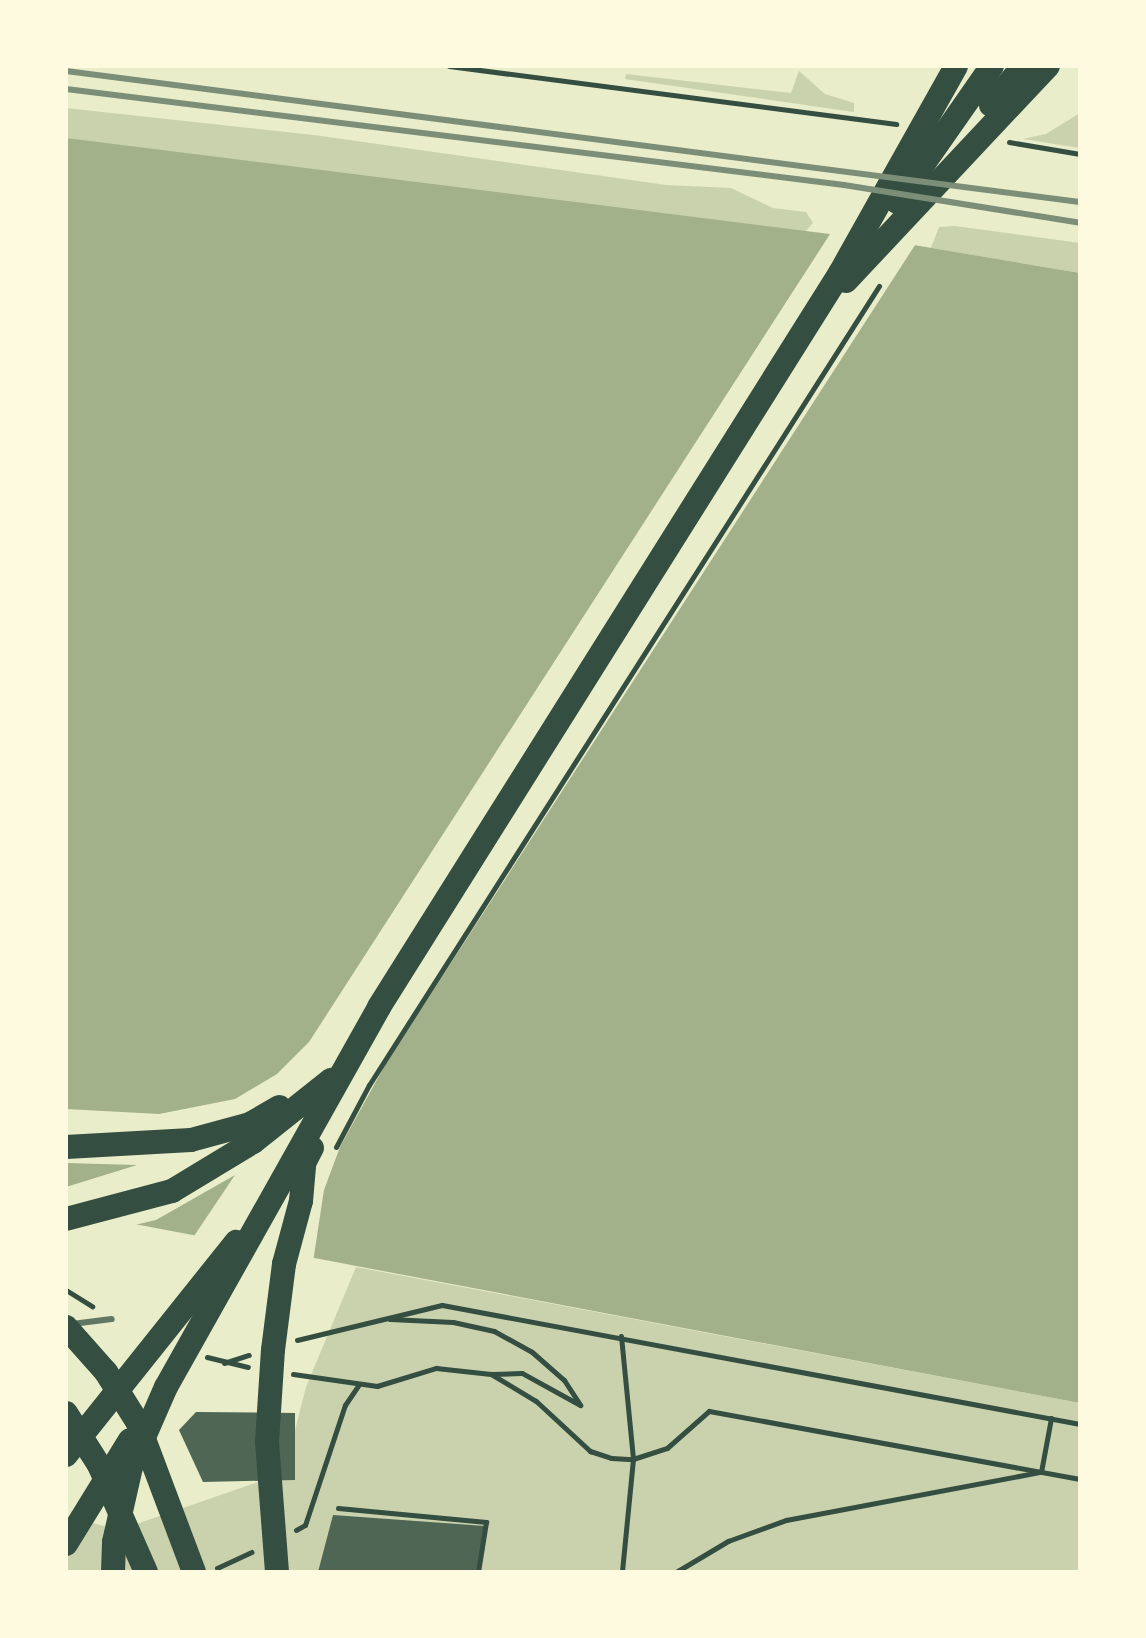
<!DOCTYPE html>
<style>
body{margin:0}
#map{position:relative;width:1146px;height:1638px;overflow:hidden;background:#e9edc9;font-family:Signika,sans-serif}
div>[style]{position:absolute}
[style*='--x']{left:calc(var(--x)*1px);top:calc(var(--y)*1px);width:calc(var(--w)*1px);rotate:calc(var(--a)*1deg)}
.green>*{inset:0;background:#cad2ad}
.water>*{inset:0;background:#a3b18a}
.pier>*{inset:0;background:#e9edc9}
.building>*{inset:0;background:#4f6655}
.path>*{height:5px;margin:-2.5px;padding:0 2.5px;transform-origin:2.5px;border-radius:2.5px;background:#344e41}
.service>*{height:6px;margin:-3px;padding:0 3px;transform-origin:3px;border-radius:3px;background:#617663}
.motorway>*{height:24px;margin:-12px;padding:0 12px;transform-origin:12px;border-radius:12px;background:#344e41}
.rail>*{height:6px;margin:-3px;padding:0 3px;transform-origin:3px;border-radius:3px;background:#7c8e77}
span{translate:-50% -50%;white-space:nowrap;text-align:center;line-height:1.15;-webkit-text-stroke:7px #fefae0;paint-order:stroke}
.frame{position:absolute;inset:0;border:68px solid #fefae0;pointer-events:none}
</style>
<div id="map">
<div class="green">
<i style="clip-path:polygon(799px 71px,825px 94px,854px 103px,854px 112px,625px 79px,626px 74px,791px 93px)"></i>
<i style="clip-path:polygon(66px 108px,314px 135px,666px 185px,731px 188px,773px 208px,806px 212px,813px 223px,805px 232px,80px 141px,66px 138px)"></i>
<i style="clip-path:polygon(1080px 113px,1080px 148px,1023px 139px,1046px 134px)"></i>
<i style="clip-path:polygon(955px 226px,1080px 243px,1080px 273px,931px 248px,939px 227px)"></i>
<i style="clip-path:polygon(356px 1267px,1080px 1403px,1080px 1572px,66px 1572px,66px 1516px,119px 1530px,284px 1473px,306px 1387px)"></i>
</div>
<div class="water">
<i style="clip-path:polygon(66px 138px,902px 243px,1080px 273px,1080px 1403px,66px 1211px)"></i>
</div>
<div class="pier">
<i style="clip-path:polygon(832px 231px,917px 242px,385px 1065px,340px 1147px,324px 1190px,313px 1262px,192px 1239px,235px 1175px,156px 1220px,126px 1227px,66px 1215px,66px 1187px,137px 1165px,66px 1163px,66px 1109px,159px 1114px,235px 1099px,277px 1074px,309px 1042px)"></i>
</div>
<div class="building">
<i style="clip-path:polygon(196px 1412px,295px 1413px,295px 1480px,203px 1482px,179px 1430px)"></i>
<i style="clip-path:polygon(333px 1515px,485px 1526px,477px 1572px,318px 1572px)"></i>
</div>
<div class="path">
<i style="--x:449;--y:66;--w:451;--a:7.4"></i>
<i style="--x:1009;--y:142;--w:72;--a:9.6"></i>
<i style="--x:336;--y:1147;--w:70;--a:-62"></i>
<i style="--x:369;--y:1085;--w:948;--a:-57.45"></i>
<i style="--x:66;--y:1290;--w:31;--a:32"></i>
<i style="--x:390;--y:1319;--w:63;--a:2.7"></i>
<i style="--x:453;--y:1322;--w:42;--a:12.4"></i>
<i style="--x:494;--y:1331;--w:43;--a:28.9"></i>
<i style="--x:532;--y:1352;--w:43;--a:41.2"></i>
<i style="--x:564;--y:1380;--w:30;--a:57"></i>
<i style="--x:580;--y:1405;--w:66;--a:-151.1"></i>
<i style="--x:522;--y:1373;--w:30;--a:178"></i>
<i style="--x:621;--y:1336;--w:124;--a:84.4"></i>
<i style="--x:633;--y:1459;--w:114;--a:95.6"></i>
<i style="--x:297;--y:1340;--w:149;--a:-13.6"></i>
<i style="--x:442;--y:1305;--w:649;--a:10.57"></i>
<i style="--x:207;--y:1357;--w:42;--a:13.7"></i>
<i style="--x:224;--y:1363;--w:26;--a:-18"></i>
<i style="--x:293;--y:1374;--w:85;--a:8.1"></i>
<i style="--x:377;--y:1386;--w:62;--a:-17"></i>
<i style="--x:436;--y:1368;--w:55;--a:6.2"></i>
<i style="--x:491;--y:1374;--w:52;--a:31"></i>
<i style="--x:536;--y:1401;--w:74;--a:42.8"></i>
<i style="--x:590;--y:1451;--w:22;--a:18"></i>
<i style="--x:611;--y:1458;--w:22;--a:3"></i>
<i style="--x:633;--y:1459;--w:36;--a:-18"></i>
<i style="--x:667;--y:1448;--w:56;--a:-41.4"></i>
<i style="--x:709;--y:1411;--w:377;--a:10.4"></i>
<i style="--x:338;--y:1508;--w:149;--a:5.4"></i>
<i style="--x:486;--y:1522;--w:51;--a:99.1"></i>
<i style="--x:296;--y:1530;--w:10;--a:-29"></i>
<i style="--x:305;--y:1525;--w:126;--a:-71.6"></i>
<i style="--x:345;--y:1405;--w:25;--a:-56"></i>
<i style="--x:217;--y:1568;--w:38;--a:-25"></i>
<i style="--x:676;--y:1572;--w:61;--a:-30.8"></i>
<i style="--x:728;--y:1541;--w:62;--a:-19.9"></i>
<i style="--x:786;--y:1520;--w:259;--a:-10.7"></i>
<i style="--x:1041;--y:1472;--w:55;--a:-79.5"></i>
</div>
<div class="service">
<i style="--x:72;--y:1324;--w:40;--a:-7.1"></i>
</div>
<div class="motorway">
<i style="--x:991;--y:105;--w:50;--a:-50.6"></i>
<i style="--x:897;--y:202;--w:166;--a:-55.1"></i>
<i style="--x:846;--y:281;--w:295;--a:-46.8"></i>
<i style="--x:66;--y:1147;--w:125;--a:-3.2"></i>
<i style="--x:191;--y:1140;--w:61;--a:-15.2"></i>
<i style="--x:250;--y:1124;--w:34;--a:-30"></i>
<i style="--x:66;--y:1219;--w:110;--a:-14.8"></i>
<i style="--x:172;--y:1191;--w:95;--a:-31.2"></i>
<i style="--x:253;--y:1142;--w:100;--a:-38.5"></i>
<i style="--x:66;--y:1327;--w:60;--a:48.4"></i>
<i style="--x:106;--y:1372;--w:60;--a:57.9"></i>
<i style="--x:138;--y:1423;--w:159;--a:69.4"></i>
<i style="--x:66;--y:1413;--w:62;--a:57.6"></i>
<i style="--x:99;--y:1465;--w:117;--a:66.3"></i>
<i style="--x:66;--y:1455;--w:273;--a:-51.4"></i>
<i style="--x:66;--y:1544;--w:122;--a:-58.4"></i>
<i style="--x:113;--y:1572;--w:30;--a:-88"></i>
<i style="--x:114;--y:1542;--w:77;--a:-77.2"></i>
<i style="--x:131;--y:1467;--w:87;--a:-66.4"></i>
<i style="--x:166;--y:1387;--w:436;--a:-60.7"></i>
<i style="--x:379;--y:1007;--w:867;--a:-57.87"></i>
<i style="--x:840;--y:273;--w:237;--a:-60.7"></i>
<i style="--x:277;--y:1572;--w:130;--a:-94.4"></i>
<i style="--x:267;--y:1442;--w:92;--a:-86.3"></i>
<i style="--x:273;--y:1350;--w:87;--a:-82.7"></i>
<i style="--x:284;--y:1264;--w:65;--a:-74.9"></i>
<i style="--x:301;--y:1201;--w:38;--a:-85"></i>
<i style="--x:304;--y:1163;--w:17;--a:-62"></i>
</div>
<div class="rail">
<i style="--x:66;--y:71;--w:1022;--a:7.36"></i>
<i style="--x:66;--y:89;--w:784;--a:7.03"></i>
<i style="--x:844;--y:185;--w:239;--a:9.1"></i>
</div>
<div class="frame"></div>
</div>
